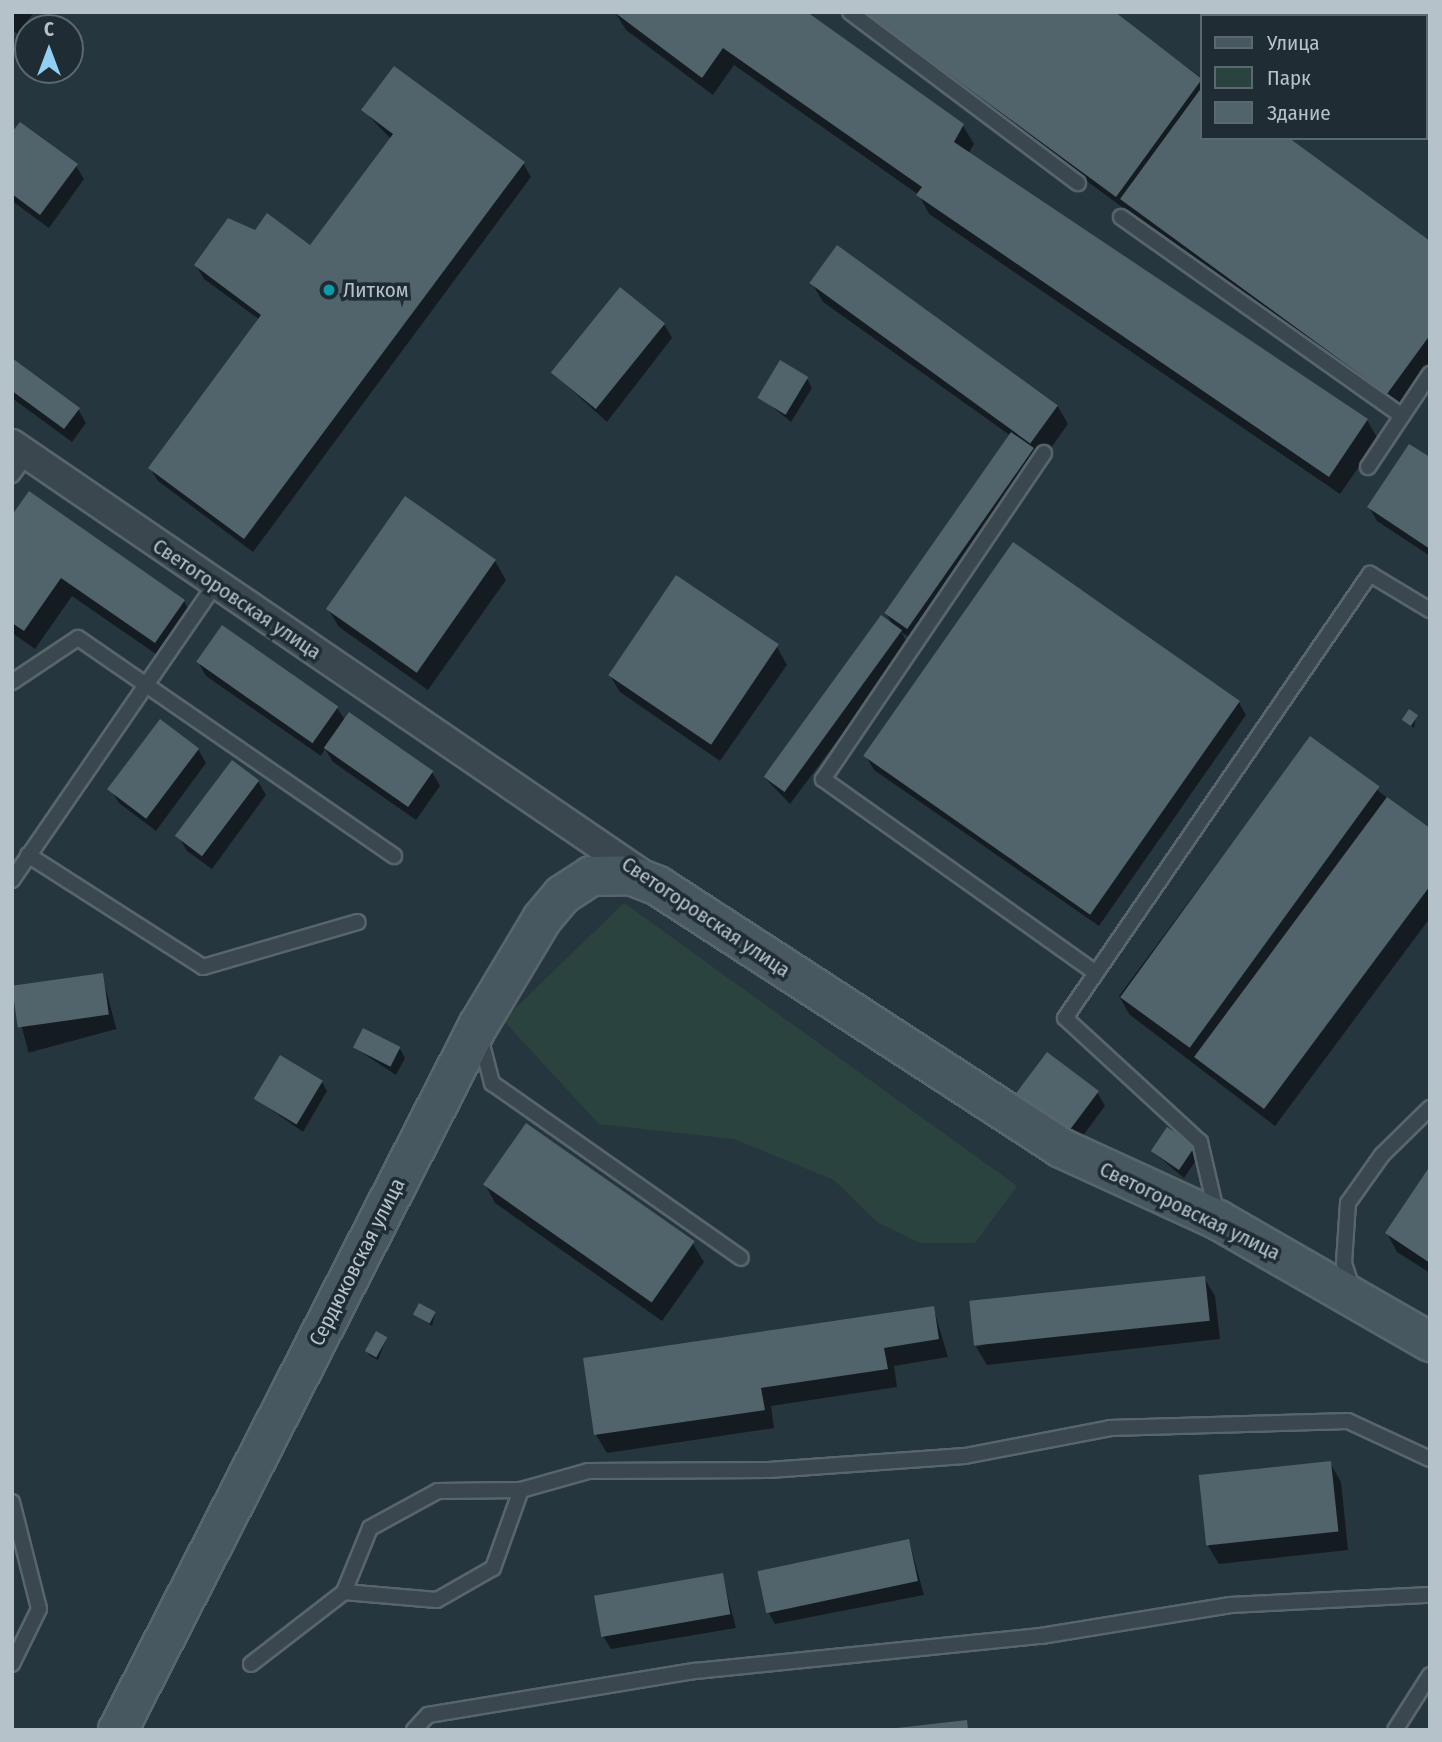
<!DOCTYPE html>
<meta charset="utf-8">
<style>
body{margin:0}
#map{position:relative;width:1442px;height:1742px;overflow:hidden;background:#26363e;font-family:"Fira Sans Condensed",sans-serif}
div>[style]{position:absolute}
[style*='--x']{left:calc(var(--x)*1px);top:calc(var(--y)*1px);width:calc(var(--w)*1px);rotate:calc(var(--a)*1deg)}
.green>*{inset:0;background:#2b433e}
.shadow>*{inset:0;background:#0007;transform-origin:0 0}
.building>*{inset:0;background:#51636b;transform-origin:0 0}
.roads{filter:drop-shadow(2px 0 #58656c) drop-shadow(-2px 0 #58656c) drop-shadow(0 2px #58656c) drop-shadow(0 -2px #58656c)}
.lane>*{height:14px;margin:-7px;padding:0 7px;transform-origin:7px;border-radius:7px;background:#3a474e}
.street>*{height:28px;margin:-14px;padding:0 14px;transform-origin:14px;border-radius:14px;background:#3a474e}
.secondary>*{height:38px;margin:-19px;padding:0 19px;transform-origin:19px;border-radius:19px;background:#485861}
.dots>*{width:19px;height:19px;translate:-50% -50%;box-sizing:border-box;border:4px solid #1f2c33;border-radius:50%}
span{translate:-50% -50%;white-space:nowrap;text-align:center;line-height:1.15;-webkit-text-stroke:7px #1f2c33;paint-order:stroke}
.poi-label{font-size:21px;color:#b6c2c9}
.left{translate:0 -50%;text-align:left}
.street-label{font-size:21px;color:#b6c2c9}
.frame{position:absolute;inset:0;border:14px solid #b6c2c9;pointer-events:none}
.legend{position:absolute;left:1200px;top:14px;width:228px;height:126px;box-sizing:border-box;background:#1f2c33;border:2px solid #5b686f;margin:0;padding:9px 12px;list-style:none;font-size:21px;color:#b6c2c9}
.legend li{display:flex;align-items:center;gap:14px;height:35px}
.legend b{width:35px;border:2px solid #5b686f}
.north{position:absolute;left:14px;top:14px;width:70px;height:70px;box-sizing:border-box;background:#1f2c33;border:2px solid #5b686f;border-radius:50%;rotate:0deg;font-size:19px;font-weight:700;line-height:28px;text-align:center;color:#b6c2c9}
.north::after{content:'';display:block;margin:auto;width:24px;height:32px;background:#91cff3;clip-path:polygon(50% 0,100% 100%,50% 72%,0 100%)}
</style>
<div id="map">
<div class="green">
<i style="clip-path:polygon(624px 903px,1017px 1186px,975px 1243px,920px 1243px,877px 1222px,834px 1180px,734px 1139px,599px 1124px,503px 1020px)"></i>
</div>
<div class="shadow">
<i style="clip-path:polygon(12px 12px,34px 12px,18px 34px,12px 30px)"></i>
<i style="clip-path:polygon(615px 12px,804px 12px,963px 126px,974px 144px,968px 154px,1367px 420px,1378px 439px,1340px 494px,929px 214px,919px 195px,734px 65px,713px 95px,626px 30px)"></i>
<i style="clip-path:polygon(858px 12px,1112px 12px,1202px 78px,1202px 138px,1430px 244px,1430px 367px,1398px 411px)"></i>
<i style="clip-path:polygon(363px 110px,523px 163px,531px 177px,253px 552px,158px 481px,150px 468px,260px 320px,204px 279px,196px 265px,255px 232px,311px 247px,391px 139px)"></i>
<i style="clip-path:polygon(12px 135px,76px 166px,84px 179px,49px 228px,12px 201px)"></i>
<i style="clip-path:polygon(812px 283px,1057px 405px,1068px 424px,1043px 459px,1035px 454px,1040px 463px,914px 641px,901px 632px,909px 645px,790px 804px,763px 776px,893px 625px,885px 612px,1011px 436px,823px 302px)"></i>
<i style="clip-path:polygon(664px 324px,672px 338px,607px 422px,554px 374px)"></i>
<i style="clip-path:polygon(12px 360px,78px 409px,86px 423px,72px 442px,12px 398px)"></i>
<i style="clip-path:polygon(807px 379px,812px 388px,791px 422px,760px 397px)"></i>
<i style="clip-path:polygon(1430px 459px,1430px 556px,1377px 521px,1369px 507px)"></i>
<i style="clip-path:polygon(12px 518px,184px 601px,194px 620px,166px 661px,72px 596px,35px 649px,12px 633px)"></i>
<i style="clip-path:polygon(495px 561px,506px 580px,428px 690px,339px 627px,328px 609px)"></i>
<i style="clip-path:polygon(777px 647px,787px 665px,720px 761px,620px 692px,609px 674px)"></i>
<i style="clip-path:polygon(198px 662px,337px 708px,345px 720px,432px 772px,440px 786px,416px 820px,333px 762px,325px 749px,321px 756px,206px 676px)"></i>
<i style="clip-path:polygon(1238px 701px,1246px 715px,1099px 926px,874px 770px,866px 756px)"></i>
<i style="clip-path:polygon(1416px 716px,1414px 728px,1404px 720px)"></i>
<i style="clip-path:polygon(1310px 738px,1430px 831px,1430px 918px,1275px 1126px,1129px 1014px,1119px 996px)"></i>
<i style="clip-path:polygon(198px 749px,206px 763px,156px 831px,119px 803px,111px 790px)"></i>
<i style="clip-path:polygon(258px 781px,266px 795px,212px 869px,187px 851px,179px 837px)"></i>
<i style="left:102px;top:975px;width:56px;height:91px;rotate:75deg"></i>
<i style="clip-path:polygon(355px 1048px,400px 1049px,405px 1058px,396px 1075px)"></i>
<i style="clip-path:polygon(322px 1082px,327px 1091px,303px 1132px,256px 1099px)"></i>
<i style="clip-path:polygon(1097px 1092px,1105px 1106px,1076px 1145px,1026px 1108px,1018px 1094px)"></i>
<i style="clip-path:polygon(527px 1125px,693px 1244px,704px 1262px,662px 1321px,495px 1203px,485px 1184px)"></i>
<i style="clip-path:polygon(1194px 1147px,1199px 1156px,1184px 1178px,1152px 1151px)"></i>
<i style="clip-path:polygon(1430px 1169px,1430px 1273px,1397px 1252px,1387px 1233px)"></i>
<i style="clip-path:polygon(1204px 1278px,1215px 1296px,1220px 1339px,987px 1365px,976px 1347px)"></i>
<i style="clip-path:polygon(933px 1307px,948px 1357px,894px 1366px,897px 1387px,771px 1406px,774px 1428px,607px 1453px,596px 1435px,585px 1360px)"></i>
<i style="clip-path:polygon(435px 1313px,432px 1326px,415px 1314px)"></i>
<i style="clip-path:polygon(386px 1339px,378px 1360px,369px 1355px,367px 1351px)"></i>
<i style="clip-path:polygon(1330px 1463px,1341px 1482px,1348px 1550px,1219px 1564px,1208px 1546px)"></i>
<i style="clip-path:polygon(909px 1541px,924px 1595px,775px 1624px,767px 1610px)"></i>
<i style="clip-path:polygon(722px 1575px,736px 1628px,611px 1649px,603px 1636px)"></i>
</div>
<div class="building">
<i style="clip-path:polygon(614px 12px,807px 12px,964px 124px,954px 142px,1368px 419px,1329px 477px,916px 195px,922px 187px,723px 48px,702px 78px)"></i>
<i style="clip-path:polygon(864px 12px,1115px 12px,1202px 79px,1116px 197px)"></i>
<i style="clip-path:polygon(394px 66px,525px 162px,244px 539px,148px 468px,261px 315px,194px 265px,228px 218px,255px 230px,267px 213px,310px 245px,393px 134px,361px 110px)"></i>
<i style="clip-path:polygon(1202px 87px,1202px 138px,1289px 138px,1430px 241px,1430px 335px,1387px 394px,1120px 199px)"></i>
<i style="clip-path:polygon(20px 122px,78px 164px,40px 215px,12px 194px,12px 132px)"></i>
<i style="left:837px;top:245px;width:273px;height:47px;rotate:36deg"></i>
<i style="left:620px;top:287px;width:58px;height:110px;rotate:39deg"></i>
<i style="clip-path:polygon(12px 358px,80px 408px,64px 429px,12px 391px)"></i>
<i style="left:780px;top:360px;width:33px;height:44px;rotate:31deg"></i>
<i style="left:1011px;top:432px;width:28px;height:221px;rotate:35deg"></i>
<i style="clip-path:polygon(1409px 444px,1430px 457px,1430px 549px,1367px 507px)"></i>
<i style="clip-path:polygon(29px 491px,185px 600px,155px 643px,61px 578px,24px 631px,12px 623px,12px 515px)"></i>
<i style="left:405px;top:496px;width:111px;height:138px;rotate:35deg"></i>
<i style="left:1013px;top:542px;width:277px;height:261px;rotate:35deg"></i>
<i style="left:676px;top:575px;width:124px;height:121px;rotate:34deg"></i>
<i style="left:881px;top:615px;width:26px;height:200px;rotate:36deg"></i>
<i style="left:222px;top:625px;width:142px;height:45px;rotate:35deg"></i>
<i style="left:1409px;top:709px;width:11px;height:13px;rotate:34deg"></i>
<i style="left:349px;top:712px;width:103px;height:44px;rotate:35deg"></i>
<i style="left:160px;top:719px;width:49px;height:88px;rotate:37deg"></i>
<i style="left:1310px;top:736px;width:86px;height:323px;rotate:36deg"></i>
<i style="left:232px;top:760px;width:34px;height:95px;rotate:37deg"></i>
<i style="clip-path:polygon(1387px 797px,1430px 828px,1430px 886px,1264px 1109px,1194px 1057px)"></i>
<i style="left:103px;top:973px;width:42px;height:92px;rotate:82deg"></i>
<i style="left:363px;top:1028px;width:42px;height:22px;rotate:27deg"></i>
<i style="left:1047px;top:1052px;width:65px;height:52px;rotate:37deg"></i>
<i style="left:280px;top:1055px;width:50px;height:51px;rotate:31deg"></i>
<i style="left:526px;top:1123px;width:206px;height:75px;rotate:35deg"></i>
<i style="left:1167px;top:1127px;width:34px;height:29px;rotate:34deg"></i>
<i style="clip-path:polygon(1430px 1166px,1430px 1263px,1385px 1233px)"></i>
<i style="left:1205px;top:1276px;width:45px;height:237px;rotate:84deg"></i>
<i style="left:419px;top:1303px;width:19px;height:13px;rotate:28deg"></i>
<i style="clip-path:polygon(934px 1306px,939px 1339px,884px 1348px,888px 1369px,761px 1388px,765px 1410px,594px 1435px,583px 1358px)"></i>
<i style="left:376px;top:1331px;width:13px;height:23px;rotate:29deg"></i>
<i style="left:1331px;top:1461px;width:71px;height:133px;rotate:84deg"></i>
<i style="left:909px;top:1539px;width:43px;height:155px;rotate:78deg"></i>
<i style="left:723px;top:1573px;width:42px;height:131px;rotate:80deg"></i>
<i style="clip-path:polygon(967px 1720px,968px 1730px,897px 1730px,897px 1728px)"></i>
</div>
<div class="roads">
<div class="lane">
<i style="--x:850;--y:12;--w:285;--a:36.9"></i>
<i style="--x:1121;--y:217;--w:344;--a:35.3"></i>
<i style="--x:1044;--y:453;--w:394;--a:124.1"></i>
<i style="--x:823;--y:779;--w:334;--a:35.4"></i>
<i style="--x:1368;--y:467;--w:112;--a:-56.3"></i>
<i style="--x:12;--y:475;--w:26;--a:-54"></i>
<i style="--x:12;--y:682;--w:79;--a:-33.7"></i>
<i style="--x:78;--y:638;--w:384;--a:34.6"></i>
<i style="--x:28;--y:855;--w:208;--a:32.6"></i>
<i style="--x:203;--y:967;--w:161;--a:-16.2"></i>
<i style="--x:12;--y:880;--w:358;--a:-55.5"></i>
<i style="--x:480;--y:1037;--w:48;--a:75.4"></i>
<i style="--x:492;--y:1083;--w:304;--a:35.1"></i>
<i style="--x:1217;--y:1215;--w:75;--a:-103.1"></i>
<i style="--x:1200;--y:1142;--w:183;--a:-137.4"></i>
<i style="--x:1065;--y:1018;--w:539;--a:-55.51"></i>
<i style="--x:1370;--y:574;--w:70;--a:31"></i>
<i style="--x:1353;--y:1291;--w:29;--a:-108"></i>
<i style="--x:1344;--y:1263;--w:60;--a:-86.2"></i>
<i style="--x:1348;--y:1203;--w:59;--a:-54.7"></i>
<i style="--x:1382;--y:1155;--w:67;--a:-44.4"></i>
<i style="--x:12;--y:1502;--w:110;--a:75.8"></i>
<i style="--x:39;--y:1609;--w:61;--a:116.1"></i>
<i style="--x:344;--y:1592;--w:93;--a:4.9"></i>
<i style="--x:437;--y:1600;--w:64;--a:-29.7"></i>
<i style="--x:493;--y:1568;--w:83;--a:-70.3"></i>
<i style="--x:251;--y:1664;--w:118;--a:-37.7"></i>
<i style="--x:344;--y:1592;--w:69;--a:-67.9"></i>
<i style="--x:370;--y:1528;--w:77;--a:-28.6"></i>
<i style="--x:438;--y:1491;--w:83;--a:-0.7"></i>
<i style="--x:521;--y:1490;--w:70;--a:-15.8"></i>
<i style="--x:588;--y:1471;--w:181;--a:-0.3"></i>
<i style="--x:769;--y:1470;--w:196;--a:-4.1"></i>
<i style="--x:965;--y:1456;--w:148;--a:-10.9"></i>
<i style="--x:1110;--y:1428;--w:238;--a:-1.7"></i>
<i style="--x:1348;--y:1421;--w:90;--a:24.9"></i>
<i style="--x:414;--y:1730;--w:21;--a:-47"></i>
<i style="--x:428;--y:1715;--w:271;--a:-9.4"></i>
<i style="--x:695;--y:1671;--w:348;--a:-5.8"></i>
<i style="--x:1041;--y:1636;--w:192;--a:-9.3"></i>
<i style="--x:1230;--y:1605;--w:200;--a:-2.9"></i>
<i style="--x:1395;--y:1730;--w:65;--a:-57.5"></i>
</div>
<div class="street">
<i style="--x:12;--y:444;--w:768;--a:34.33"></i>
</div>
<div class="secondary">
<i style="--x:118;--y:1730;--w:791;--a:-62.92"></i>
<i style="--x:478;--y:1026;--w:125;--a:-59.1"></i>
<i style="--x:542;--y:919;--w:31;--a:-50"></i>
<i style="--x:562;--y:895;--w:35;--a:-33"></i>
<i style="--x:591;--y:876;--w:39;--a:-1"></i>
<i style="--x:630;--y:875;--w:30;--a:21"></i>
<i style="--x:658;--y:886;--w:481;--a:33"></i>
<i style="--x:1061;--y:1148;--w:173;--a:24.6"></i>
<i style="--x:1218;--y:1220;--w:245;--a:29.9"></i>
</div>
</div>
<div class="dots">
<i style="left:329px;top:290px;background:#0f9aa8"></i>
</div>
<div class="poi-label">
<span class="left" style="left:343px;top:290px">Литком</span>
</div>
<div class="street-label">
<span style="left:237px;top:599px;rotate:34deg">Светогоровская улица</span>
<span style="left:706px;top:917px;rotate:34deg">Светогоровская улица</span>
<span style="left:1190px;top:1211px;rotate:26deg">Светогоровская улица</span>
<span style="left:357px;top:1262px;rotate:-63deg">Сердюковская улица</span>
</div>
<div class="frame"></div>
<ul class="legend">
<li><b style="height:9px;background:#485861"></b>Улица</li>
<li><b style="height:19px;background:#2b433e"></b>Парк</li>
<li><b style="height:19px;background:#51636b"></b>Здание</li>
</ul>
<div class="north">С</div>
</div>
